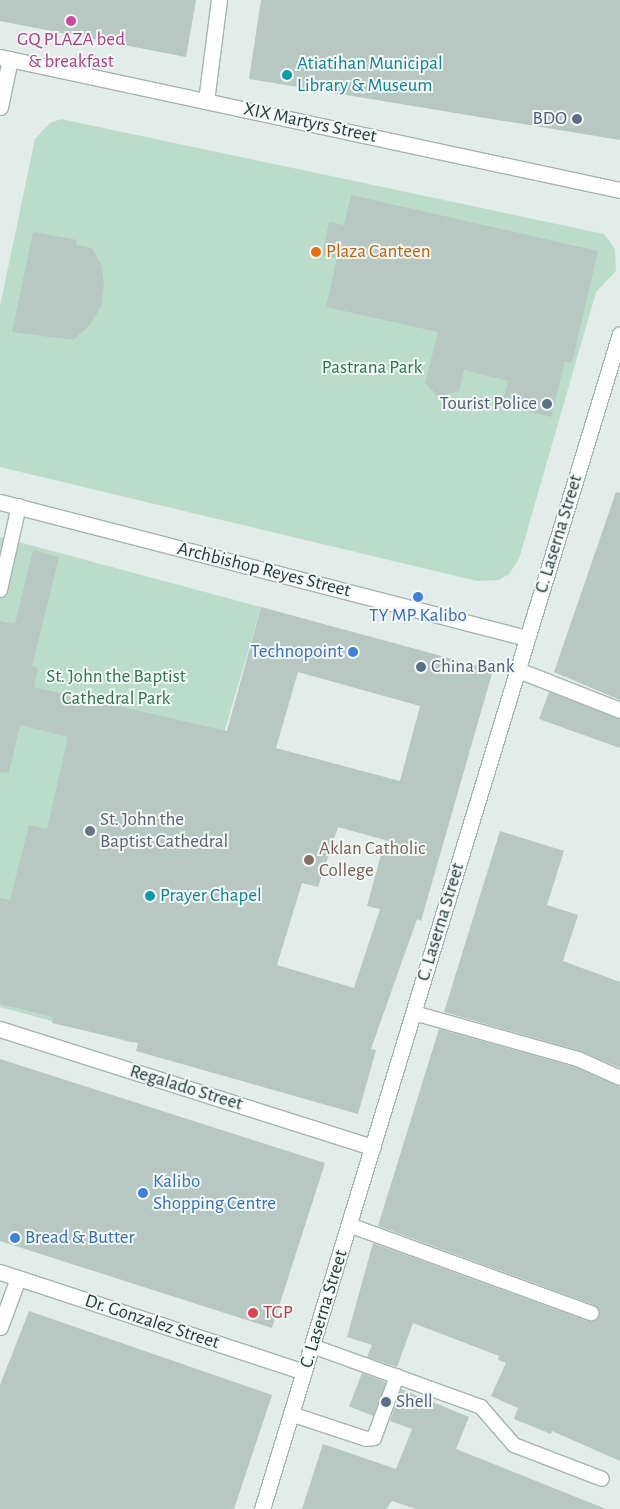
<!DOCTYPE html>
<style>
body{margin:0}
#map{position:relative;width:620px;height:1509px;overflow:hidden;background:#e2ece9;font-family:"Alegreya Sans",sans-serif}
div>[style]{position:absolute}
[style*='--x']{left:calc(var(--x)*1px);top:calc(var(--y)*1px);width:calc(var(--w)*1px);rotate:calc(var(--a)*1deg)}
.green>*{inset:0;background:#bbdcca}
.building>*{inset:0;background:#b7c7c2;transform-origin:0 0}
.roads{filter:drop-shadow(1px 0 #a5b4b1) drop-shadow(-1px 0 #a5b4b1) drop-shadow(0 1px #a5b4b1) drop-shadow(0 -1px #a5b4b1)}
.service>*{height:14px;margin:-7px;padding:0 7px;transform-origin:7px;border-radius:7px;background:#fff}
.minor>*{height:15px;margin:-7.5px;padding:0 7.5px;transform-origin:7.5px;border-radius:7.5px;background:#fff}
.tertiary>*{height:15px;margin:-7.5px;padding:0 7.5px;transform-origin:7.5px;border-radius:7.5px;background:#fff}
.dots>*{width:14px;height:14px;translate:-50% -50%;box-sizing:border-box;border:2px solid #f2f8f6;border-radius:50%}
span{translate:-50% -50%;white-space:nowrap;text-align:center;line-height:1.15;-webkit-text-stroke:4px #f2f8f6;paint-order:stroke}
.hotel-label{font-size:19px;color:#b23c85}
.culture-label{font-size:19px;color:#0d838f}
.left{translate:0 -50%;text-align:left}
.service-label{font-size:19px;color:#4e5e75}
.right{translate:-100% -50%;text-align:right}
.street-label{font-size:19px;color:#223c3a}
.food-label{font-size:19px;color:#c56008}
.park-label{font-size:19px;color:#2e7253}
.shop-label{font-size:19px;color:#366cbe}
.worship-label{font-size:19px;color:#5b616d}
.education-label{font-size:19px;color:#785e54}
.health-label{font-size:19px;color:#be3a42}
</style>
<div id="map">
<div class="green">
<i style="clip-path:polygon(61px 119px,604px 234px,615px 249px,616px 271px,596px 292px,519px 559px,509px 574px,499px 580px,477px 581px,0 467px,0 306px,35px 139px,50px 123px)"></i>
<i style="clip-path:polygon(0 537px,261px 607px,133px 1043px,0 1007px)"></i>
</div>
<div class="building">
<i style="clip-path:polygon(0 0,196px 0,186px 57px,0 21px)"></i>
<i style="clip-path:polygon(261px 0,620px 0,620px 140px,249px 79px)"></i>
<i style="clip-path:polygon(351px 195px,598px 251px,572px 363px,565px 361px,551px 417px,502px 405px,508px 381px,464px 370px,459px 391px,439px 397px,425px 383px,438px 332px,326px 307px,337px 258px,322px 255px,329px 222px,344px 225px)"></i>
<i style="clip-path:polygon(33px 232px,77px 240px,76px 245px,92px 248px,101px 264px,104px 284px,101px 306px,90px 325px,73px 340px,12px 332px)"></i>
<i style="clip-path:polygon(616px 492px,620px 493px,620px 700px,554px 672px)"></i>
<i style="clip-path:polygon(evenodd,33px 550px,59px 557px,32px 666px,38px 668px,34px 687px,227px 731px,261px 607px,493px 670px,421px 921px,417px 919px,371px 1049px,376px 1050px,358px 1114px,136px 1051px,138px 1043px,52px 1023px,53px 1017px,0 1004px,0 898px,10px 900px,29px 825px,47px 829px,68px 737px,20px 725px,9px 773px,0 772px,0 621px,15px 624px,33px 550px,298px 672px,420px 706px,400px 781px,276px 748px,298px 672px,33px 550px,338px 827px,385px 840px,367px 906px,380px 909px,354px 988px,277px 965px,302px 883px,318px 887px,338px 827px)"></i>
<i style="clip-path:polygon(549px 692px,620px 719px,620px 748px,539px 719px)"></i>
<i style="clip-path:polygon(500px 831px,564px 851px,547px 905px,578px 915px,563px 961px,620px 982px,620px 1068px,580px 1051px,444px 1012px)"></i>
<i style="clip-path:polygon(439px 1029px,575px 1067px,620px 1087px,620px 1461px,552px 1431px,551px 1434px,514px 1419px,518px 1408px,491px 1396px,506px 1363px,498px 1360px,499px 1356px,413px 1323px,397px 1367px,367px 1357px,372px 1345px,347px 1337px,373px 1243px,588px 1321px,599px 1316px,594px 1305px,378px 1226px)"></i>
<i style="clip-path:polygon(0 1059px,325px 1163px,272px 1328px,0 1241px)"></i>
<i style="clip-path:polygon(29px 1311px,272px 1395px,234px 1509px,0 1509px,0 1385px)"></i>
<i style="left:362px;top:1373px;width:26px;height:36px;rotate:21deg"></i>
<i style="clip-path:polygon(401px 1389px,469px 1417px,456px 1449px,606px 1509px,416px 1509px,392px 1501px,386px 1509px,302px 1509px,323px 1444px,396px 1469px,412px 1429px,390px 1421px)"></i>
</div>
<div class="roads">
<div class="service">
<i style="--x:0;--y:590;--w:86;--a:-77.3"></i>
<i style="--x:414;--y:1013;--w:170;--a:15.7"></i>
<i style="--x:578;--y:1059;--w:46;--a:24.3"></i>
<i style="--x:349;--y:1225;--w:258;--a:20"></i>
<i style="--x:312;--y:1346;--w:180;--a:19.8"></i>
<i style="--x:481;--y:1407;--w:50;--a:49"></i>
<i style="--x:514;--y:1445;--w:94;--a:21.1"></i>
<i style="--x:291;--y:1414;--w:79;--a:18.4"></i>
<i style="--x:366;--y:1439;--w:8;--a:-7"></i>
<i style="--x:374;--y:1438;--w:66;--a:-69.6"></i>
</div>
<div class="minor">
<i style="--x:206;--y:101;--w:102;--a:-82.7"></i>
<i style="--x:0;--y:107;--w:49;--a:-78.2"></i>
<i style="--x:518;--y:670;--w:110;--a:21.4"></i>
</div>
<div class="tertiary">
<i style="--x:0;--y:57;--w:634;--a:12.11"></i>
<i style="--x:0;--y:502;--w:544;--a:14.47"></i>
<i style="--x:0;--y:1029;--w:391;--a:17.6"></i>
<i style="--x:0;--y:1272;--w:320;--a:18.2"></i>
<i style="--x:0;--y:1327;--w:52;--a:-69.8"></i>
<i style="--x:262;--y:1509;--w:1228;--a:-73.06"></i>
</div>
</div>
<div class="dots">
<i style="left:71px;top:21px;background:#d1479c"></i>
<i style="left:287px;top:75px;background:#0f9aa8"></i>
<i style="left:577px;top:119px;background:#5c6f8a"></i>
<i style="left:316px;top:252px;background:#e8710a"></i>
<i style="left:547px;top:404px;background:#5c6f8a"></i>
<i style="left:418px;top:597px;background:#3f7fe0"></i>
<i style="left:353px;top:652px;background:#3f7fe0"></i>
<i style="left:421px;top:667px;background:#5c6f8a"></i>
<i style="left:90px;top:831px;background:#6b7280"></i>
<i style="left:309px;top:860px;background:#8d6e63"></i>
<i style="left:150px;top:896px;background:#0f9aa8"></i>
<i style="left:143px;top:1193px;background:#3f7fe0"></i>
<i style="left:15px;top:1238px;background:#3f7fe0"></i>
<i style="left:253px;top:1313px;background:#e0444e"></i>
<i style="left:386px;top:1402px;background:#5c6f8a"></i>
</div>
<div class="hotel-label">
<span style="left:71px;top:51px">GQ PLAZA bed<br>&amp; breakfast</span>
</div>
<div class="culture-label">
<span class="left" style="left:297px;top:75px">Atiatihan Municipal<br>Library &amp; Museum</span>
<span class="left" style="left:160px;top:896px">Prayer Chapel</span>
</div>
<div class="service-label">
<span class="right" style="left:567px;top:119px">BDO</span>
<span class="right" style="left:537px;top:404px">Tourist Police</span>
<span class="left" style="left:431px;top:667px">China Bank</span>
<span class="left" style="left:396px;top:1402px">Shell</span>
</div>
<div class="street-label">
<span style="left:310px;top:123px;rotate:12deg">XIX Martyrs Street</span>
<span style="left:559px;top:534px;rotate:-73deg">C. Laserna Street</span>
<span style="left:264px;top:570px;rotate:14deg">Archbishop Reyes Street</span>
<span style="left:441px;top:922px;rotate:-73deg">C. Laserna Street</span>
<span style="left:186px;top:1088px;rotate:17deg">Regalado Street</span>
<span style="left:324px;top:1309px;rotate:-73deg">C. Laserna Street</span>
<span style="left:152px;top:1322px;rotate:18deg">Dr. Gonzalez Street</span>
</div>
<div class="food-label">
<span class="left" style="left:326px;top:252px">Plaza Canteen</span>
</div>
<div class="park-label">
<span style="left:372px;top:368px">Pastrana Park</span>
<span style="left:116px;top:688px">St. John the Baptist<br>Cathedral Park</span>
</div>
<div class="shop-label">
<span style="left:418px;top:616px">TY MP Kalibo</span>
<span class="right" style="left:343px;top:652px">Technopoint</span>
<span class="left" style="left:153px;top:1193px">Kalibo<br>Shopping Centre</span>
<span class="left" style="left:25px;top:1238px">Bread &amp; Butter</span>
</div>
<div class="worship-label">
<span class="left" style="left:100px;top:831px">St. John the<br>Baptist Cathedral</span>
</div>
<div class="education-label">
<span class="left" style="left:319px;top:860px">Aklan Catholic<br>College</span>
</div>
<div class="health-label">
<span class="left" style="left:263px;top:1313px">TGP</span>
</div>
</div>
